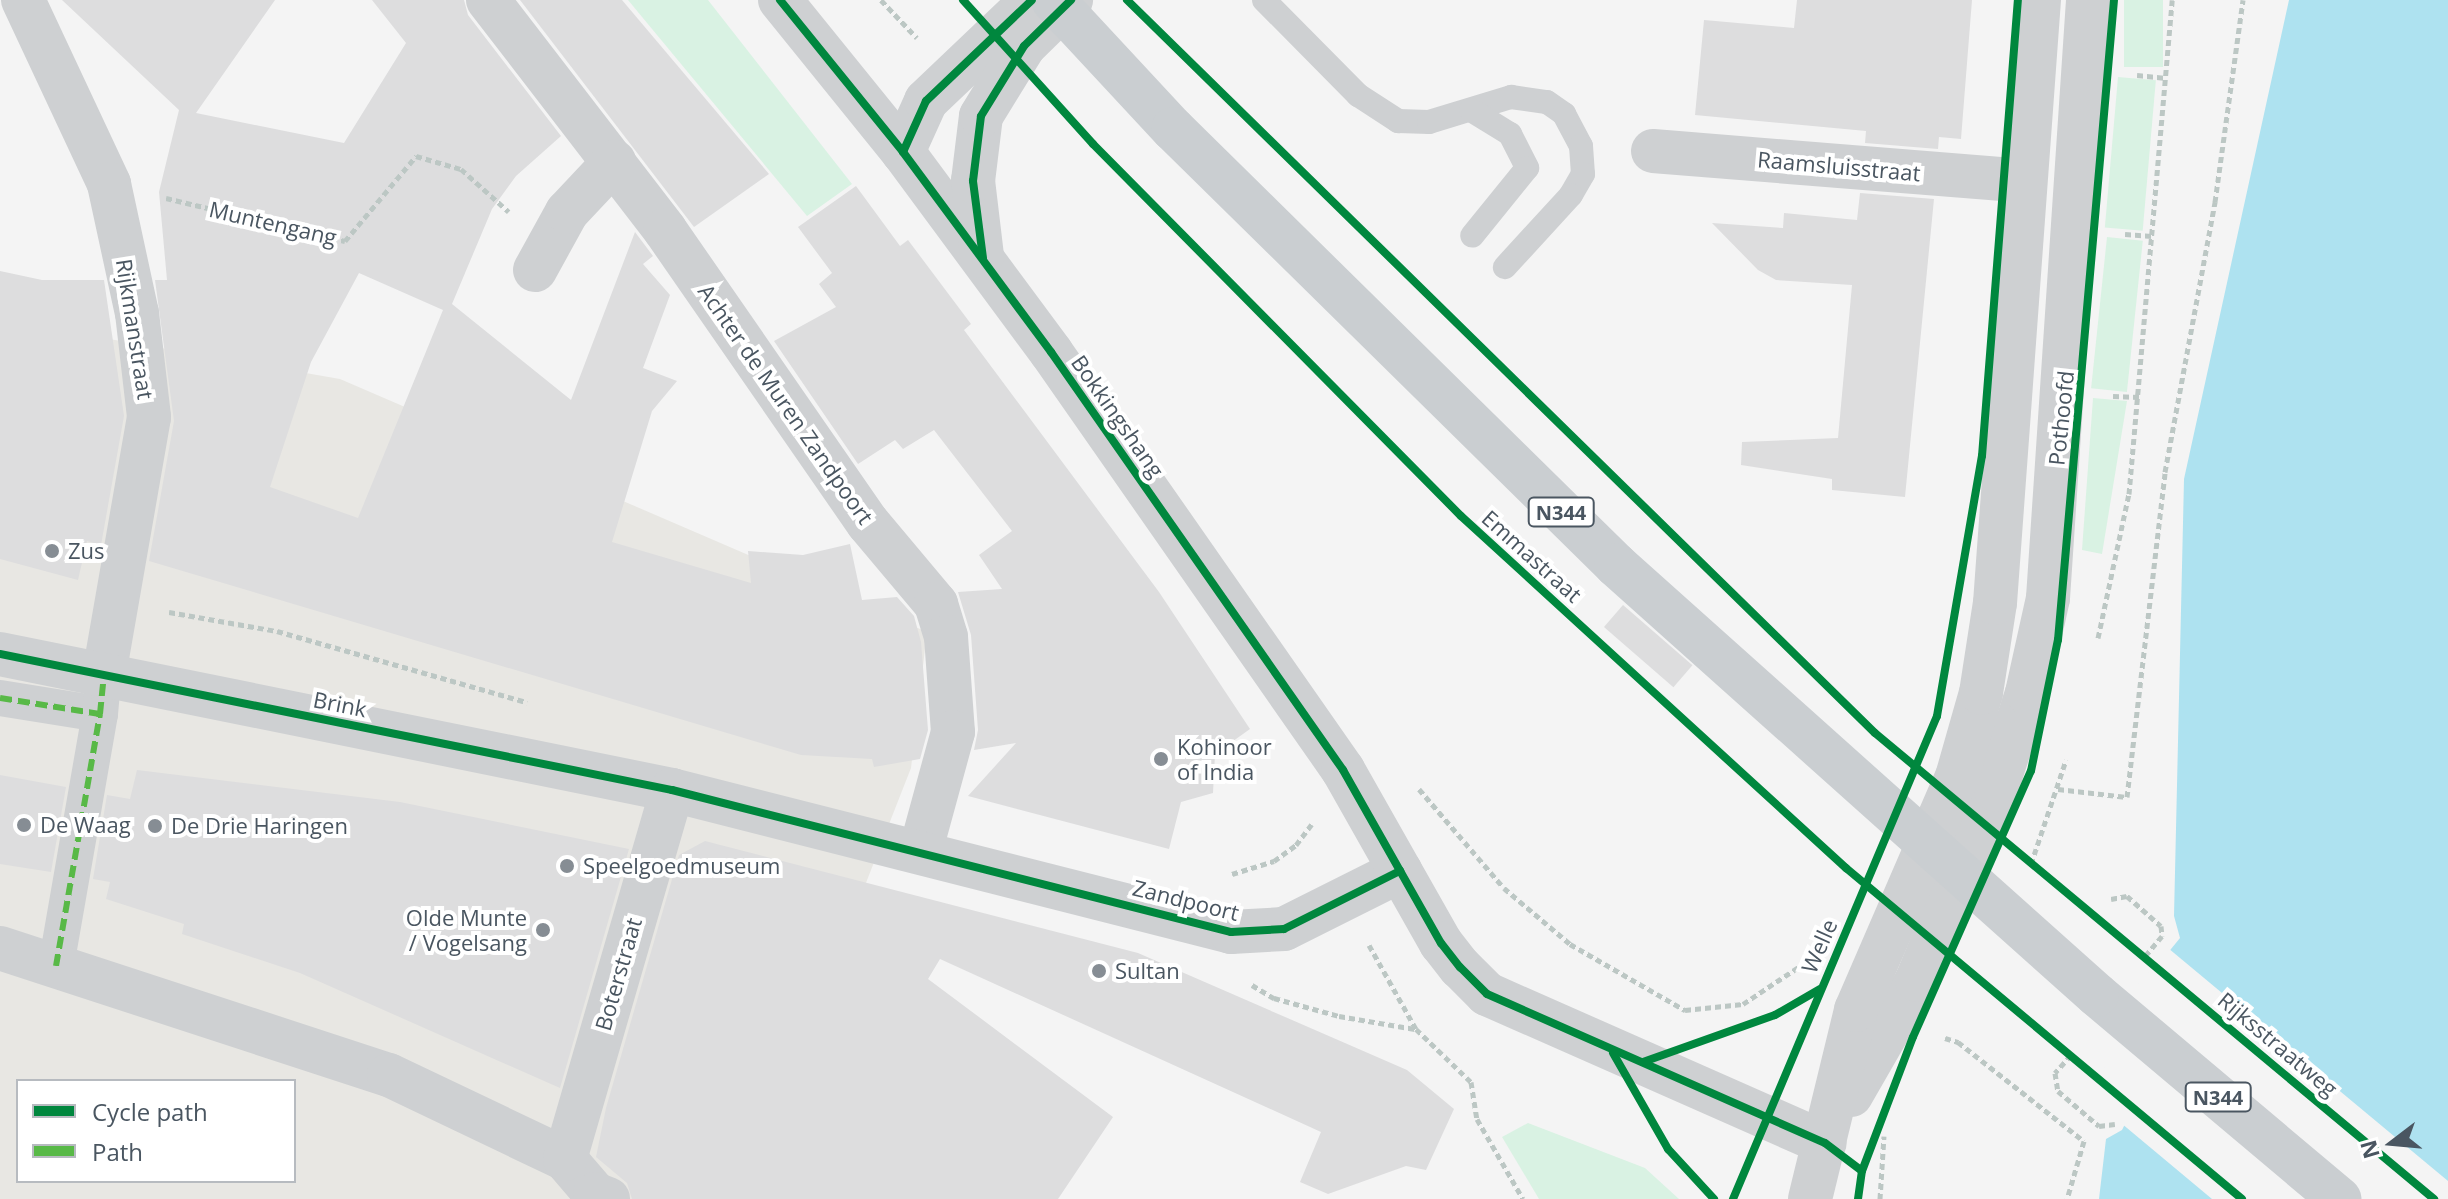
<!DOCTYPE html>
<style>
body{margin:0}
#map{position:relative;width:2448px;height:1199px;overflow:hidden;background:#f4f4f4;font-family:"Open Sans",sans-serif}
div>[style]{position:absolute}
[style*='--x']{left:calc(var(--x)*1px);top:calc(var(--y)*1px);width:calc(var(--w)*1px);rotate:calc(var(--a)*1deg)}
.commercial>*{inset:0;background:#e8e7e3}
.green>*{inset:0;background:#d9f2e3;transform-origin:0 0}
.water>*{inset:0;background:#aee2f0}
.pier>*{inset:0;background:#f4f4f4}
.building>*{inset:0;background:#ddddde;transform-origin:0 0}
.path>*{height:5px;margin-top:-2.5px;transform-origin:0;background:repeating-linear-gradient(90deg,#bcc7c4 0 6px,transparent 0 10px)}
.service>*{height:24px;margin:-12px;padding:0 12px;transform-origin:12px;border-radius:12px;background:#ced0d2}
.pedestrian>*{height:36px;margin:-18px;padding:0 18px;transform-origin:18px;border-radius:18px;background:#ced0d2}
.minor>*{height:44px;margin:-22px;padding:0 22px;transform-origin:22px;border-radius:22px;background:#ced0d2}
.tertiary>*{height:44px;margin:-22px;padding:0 22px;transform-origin:22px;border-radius:22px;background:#ced0d2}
.primary>*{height:44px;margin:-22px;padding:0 22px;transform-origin:22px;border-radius:22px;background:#caced1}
.primary-bridge>*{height:44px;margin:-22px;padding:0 22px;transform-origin:22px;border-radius:22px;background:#caced1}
.quiet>*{height:6px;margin-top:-3px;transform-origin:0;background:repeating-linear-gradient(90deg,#58b947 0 12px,transparent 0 18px)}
.cycleway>*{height:8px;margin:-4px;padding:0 4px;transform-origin:4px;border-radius:4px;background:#00873e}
.dots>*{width:22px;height:22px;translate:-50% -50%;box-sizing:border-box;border:4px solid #fff;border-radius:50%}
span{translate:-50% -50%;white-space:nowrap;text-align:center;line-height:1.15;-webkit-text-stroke:8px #fff;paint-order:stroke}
.shield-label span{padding:2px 6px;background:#fff;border:2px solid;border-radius:6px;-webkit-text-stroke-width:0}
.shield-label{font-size:20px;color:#4a5661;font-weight:700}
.street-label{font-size:22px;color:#4a5661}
.poi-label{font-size:22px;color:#4a5661}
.left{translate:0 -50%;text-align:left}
.right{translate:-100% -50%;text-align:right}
.legend{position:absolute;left:16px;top:1079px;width:280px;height:104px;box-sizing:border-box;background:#fff;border:2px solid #b7bbc0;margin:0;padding:10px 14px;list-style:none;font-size:24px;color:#4a5661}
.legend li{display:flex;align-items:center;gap:16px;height:40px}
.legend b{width:40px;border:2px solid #b7bbc0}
.north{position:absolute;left:2352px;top:1103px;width:80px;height:80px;-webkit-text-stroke:6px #fff;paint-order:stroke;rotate:254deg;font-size:22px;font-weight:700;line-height:32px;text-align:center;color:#4a5661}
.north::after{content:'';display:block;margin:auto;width:28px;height:36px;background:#4a5661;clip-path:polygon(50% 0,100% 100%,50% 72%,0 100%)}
</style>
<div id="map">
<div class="commercial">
<i style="clip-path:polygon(evenodd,0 320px,340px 379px,927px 632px,911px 768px,742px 1199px,0 1199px,0 320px,18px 1081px,294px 1081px,294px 1181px,18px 1181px,18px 1081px)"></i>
</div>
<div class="green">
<i style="clip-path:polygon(628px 0,708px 0,852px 184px,807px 216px)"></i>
<i style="left:2124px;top:0;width:39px;height:67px"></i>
<i style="left:2118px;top:77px;width:38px;height:151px;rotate:5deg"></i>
<i style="left:2107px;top:237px;width:36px;height:152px;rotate:6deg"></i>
<i style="clip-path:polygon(2093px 398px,2127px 401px,2102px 554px,2082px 550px)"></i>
<i style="clip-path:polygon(1528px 1123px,1645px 1168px,1679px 1199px,1539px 1199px,1502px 1137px)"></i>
</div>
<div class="water">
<i style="clip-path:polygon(2289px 0,2448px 0,2448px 1199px,2099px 1199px,2106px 1139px,2122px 1130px,2128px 1118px,2132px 1040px,2122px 1009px,2180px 938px,2174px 916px,2184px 479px)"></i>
</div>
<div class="pier">
<i style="clip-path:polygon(2168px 948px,2448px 1181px,2448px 1199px,2212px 1199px,2121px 1123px,2122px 1106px,2097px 1076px,2129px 1037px,2119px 1008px)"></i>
</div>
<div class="building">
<i style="clip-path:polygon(evenodd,62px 0,275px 0,196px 113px,344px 143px,406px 43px,372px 0,464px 0,468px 15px,561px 136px,516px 176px,492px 209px,452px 304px,571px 400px,635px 232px,653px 256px,643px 264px,670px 295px,643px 368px,677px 381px,652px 411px,612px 542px,751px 583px,748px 551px,803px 555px,850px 544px,862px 600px,897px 597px,914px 616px,921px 642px,928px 730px,920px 759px,874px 767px,872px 759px,801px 755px,149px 561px,174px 421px,155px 280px,167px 280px,159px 192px,179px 110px,62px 0,359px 273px,443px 310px,358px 518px,270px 487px,311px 362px,359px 273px)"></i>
<i style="clip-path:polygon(520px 0,622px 0,769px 174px,694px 227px)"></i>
<i style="clip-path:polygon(1797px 0,1972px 0,1961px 139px,1939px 137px,1938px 149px,1865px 143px,1866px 131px,1695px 115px,1704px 20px,1794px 28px)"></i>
<i style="clip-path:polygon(856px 186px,900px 246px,908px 240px,971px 324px,964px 330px,1159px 592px,1250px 729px,1215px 754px,1213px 793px,1181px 802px,1169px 849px,968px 796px,1016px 743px,974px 750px,978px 730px,971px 635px,958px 592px,1002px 589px,979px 555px,1012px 531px,934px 430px,903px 449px,895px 440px,858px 464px,774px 341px,836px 307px,819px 284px,832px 273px,798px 227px)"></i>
<i style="clip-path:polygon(1860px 193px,1934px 199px,1905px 497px,1832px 490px,1832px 479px,1741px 465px,1742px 442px,1838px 438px,1852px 285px,1776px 280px,1758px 270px,1712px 223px,1783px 228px,1784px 213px,1857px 220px)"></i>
<i style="clip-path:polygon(0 271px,42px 280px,104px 280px,124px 416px,101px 545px,87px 541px,78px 580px,0 559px)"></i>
<i style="left:1623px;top:605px;width:92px;height:29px;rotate:41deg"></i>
<i style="clip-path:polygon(137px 770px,400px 802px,629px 849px,560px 1088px,300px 973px,182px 934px,184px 924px,106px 899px,110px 882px,93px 879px,107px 795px,130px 799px)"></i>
<i style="clip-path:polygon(0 775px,66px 787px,51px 872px,0 864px)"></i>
<i style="clip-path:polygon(705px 841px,1138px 953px,1407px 1070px,1454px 1109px,1426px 1170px,1406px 1166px,1328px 1194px,1300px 1182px,1321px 1132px,940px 959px,928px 979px,1113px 1117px,1058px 1199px,632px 1199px,627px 1183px,596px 1157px,606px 1108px,679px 855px)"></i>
</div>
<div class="path">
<i style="--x:881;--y:0;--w:52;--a:46.5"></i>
<i style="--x:2137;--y:75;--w:27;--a:6"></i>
<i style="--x:166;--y:198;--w:184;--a:13.5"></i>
<i style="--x:345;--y:241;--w:111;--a:-50.1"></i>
<i style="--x:416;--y:156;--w:47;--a:16.1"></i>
<i style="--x:461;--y:169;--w:64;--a:41.9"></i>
<i style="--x:2125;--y:234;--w:27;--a:4"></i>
<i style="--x:2113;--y:396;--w:26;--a:2"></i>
<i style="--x:169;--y:612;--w:110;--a:10"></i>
<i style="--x:277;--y:631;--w:260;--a:15.9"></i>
<i style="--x:2098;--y:638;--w:147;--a:-77.9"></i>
<i style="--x:2129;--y:494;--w:496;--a:-85"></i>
<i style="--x:1419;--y:789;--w:130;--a:49.4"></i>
<i style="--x:1504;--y:888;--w:87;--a:40.3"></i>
<i style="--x:1570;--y:944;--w:133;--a:29.9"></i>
<i style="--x:1685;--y:1010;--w:58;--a:-5.9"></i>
<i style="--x:1743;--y:1004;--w:94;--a:-33.7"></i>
<i style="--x:2058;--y:789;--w:69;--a:6.6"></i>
<i style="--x:2127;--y:797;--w:327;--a:-83.3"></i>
<i style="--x:2165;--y:472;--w:275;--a:-79.5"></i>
<i style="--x:2215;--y:202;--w:204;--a:-82.1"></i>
<i style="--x:2031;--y:864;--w:110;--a:-71.4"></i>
<i style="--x:1232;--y:874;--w:44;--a:-17.2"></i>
<i style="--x:1274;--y:861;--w:27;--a:-36"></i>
<i style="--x:1296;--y:845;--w:26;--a:-53"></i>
<i style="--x:2111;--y:899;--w:16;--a:-11"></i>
<i style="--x:2127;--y:896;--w:45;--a:41.4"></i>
<i style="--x:2161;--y:926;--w:10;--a:84"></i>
<i style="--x:2162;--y:936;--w:26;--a:130"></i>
<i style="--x:1369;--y:945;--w:96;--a:60.8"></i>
<i style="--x:1416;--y:1029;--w:76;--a:43.9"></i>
<i style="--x:1471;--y:1082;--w:37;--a:81"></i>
<i style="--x:1477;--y:1119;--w:92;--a:60.1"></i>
<i style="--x:1252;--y:985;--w:26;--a:31"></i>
<i style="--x:1274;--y:998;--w:67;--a:15.5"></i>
<i style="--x:1339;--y:1016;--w:77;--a:9.7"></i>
<i style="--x:1945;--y:1038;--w:14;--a:17"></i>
<i style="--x:1958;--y:1042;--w:160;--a:38.2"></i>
<i style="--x:2084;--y:1141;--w:60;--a:106.3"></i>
<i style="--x:2071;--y:1055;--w:24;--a:132"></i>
<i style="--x:2055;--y:1073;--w:18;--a:81"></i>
<i style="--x:2058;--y:1091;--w:54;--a:40.5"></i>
<i style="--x:2099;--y:1126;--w:16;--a:-7"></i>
<i style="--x:1880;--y:1199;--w:63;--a:-86.4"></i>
</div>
<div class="service">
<i style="--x:1264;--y:0;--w:134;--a:45.3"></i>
<i style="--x:1358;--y:95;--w:48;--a:33"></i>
<i style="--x:1398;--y:121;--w:31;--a:2"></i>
<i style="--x:1429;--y:122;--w:86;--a:-17"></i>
<i style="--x:1511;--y:97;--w:36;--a:8"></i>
<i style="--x:1547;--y:102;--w:21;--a:35"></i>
<i style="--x:1564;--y:114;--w:36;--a:62"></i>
<i style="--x:1581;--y:146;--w:28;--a:86"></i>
<i style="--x:1583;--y:174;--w:24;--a:120"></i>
<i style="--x:1571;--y:195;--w:98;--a:132.5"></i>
<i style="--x:1471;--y:110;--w:46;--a:31.6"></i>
<i style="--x:1510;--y:134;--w:38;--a:63"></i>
<i style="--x:1527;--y:168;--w:87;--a:129"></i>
</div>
<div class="pedestrian">
<i style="--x:0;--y:698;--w:101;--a:9.1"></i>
<i style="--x:100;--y:714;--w:21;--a:-85"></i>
<i style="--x:56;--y:966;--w:256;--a:-80.1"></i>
</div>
<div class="minor">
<i style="--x:23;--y:0;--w:203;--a:64.9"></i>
<i style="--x:109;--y:184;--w:132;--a:77.8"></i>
<i style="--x:137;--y:313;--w:105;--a:83.4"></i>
<i style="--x:149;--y:417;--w:261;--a:99.9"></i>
<i style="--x:488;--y:0;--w:290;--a:52.4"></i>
<i style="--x:665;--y:230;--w:356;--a:55.3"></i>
<i style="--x:868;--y:523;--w:106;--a:50"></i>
<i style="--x:936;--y:604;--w:34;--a:73"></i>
<i style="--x:946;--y:637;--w:95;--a:85.8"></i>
<i style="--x:953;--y:732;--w:121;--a:105.3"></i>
<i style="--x:1653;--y:151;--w:373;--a:4.6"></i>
<i style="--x:535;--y:270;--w:66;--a:-61.1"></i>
<i style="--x:567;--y:212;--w:69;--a:-46.8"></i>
<i style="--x:0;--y:654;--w:686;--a:11.44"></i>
<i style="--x:672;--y:790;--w:577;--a:14.25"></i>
<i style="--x:1231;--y:932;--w:53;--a:-3.2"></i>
<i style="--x:1284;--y:929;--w:130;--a:-26.6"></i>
<i style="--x:0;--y:948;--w:409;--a:18.1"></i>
<i style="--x:389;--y:1075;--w:195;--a:25.5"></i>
<i style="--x:565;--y:1159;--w:46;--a:49.4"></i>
<i style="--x:595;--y:1194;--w:14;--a:21"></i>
<i style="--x:565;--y:1159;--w:384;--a:-73.8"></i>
</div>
<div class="tertiary">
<i style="--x:780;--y:0;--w:196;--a:51"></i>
<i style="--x:903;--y:152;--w:249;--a:53.5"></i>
<i style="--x:1051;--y:352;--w:510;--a:55.06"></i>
<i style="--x:1343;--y:770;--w:199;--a:60.5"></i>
<i style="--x:1441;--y:943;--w:31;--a:52"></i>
<i style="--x:1460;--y:967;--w:38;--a:45"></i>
<i style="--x:1487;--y:994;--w:369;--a:23.8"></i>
<i style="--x:903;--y:152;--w:56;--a:-65.7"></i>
<i style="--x:926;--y:101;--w:146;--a:-43.6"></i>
<i style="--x:982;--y:256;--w:76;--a:-96.8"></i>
<i style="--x:973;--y:181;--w:65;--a:-83"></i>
<i style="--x:981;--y:116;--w:82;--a:-58.4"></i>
<i style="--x:1024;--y:46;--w:66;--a:-44.4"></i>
<i style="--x:1851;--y:1095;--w:133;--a:-60.1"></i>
<i style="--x:1917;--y:980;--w:206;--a:-67.4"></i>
<i style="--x:1996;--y:790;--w:102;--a:-72.3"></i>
<i style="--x:2027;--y:693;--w:97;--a:-77.5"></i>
<i style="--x:2048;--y:598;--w:599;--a:-86.17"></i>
<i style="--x:1810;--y:1199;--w:195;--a:-76.3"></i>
<i style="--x:1856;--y:1010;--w:254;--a:-66.6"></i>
<i style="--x:1957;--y:777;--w:87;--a:-74.1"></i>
<i style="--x:1981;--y:693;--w:91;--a:-81.2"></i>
<i style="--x:1995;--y:603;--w:605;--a:-85.83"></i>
</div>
<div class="primary">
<i style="--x:2097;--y:995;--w:317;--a:40.1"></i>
</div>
<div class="primary-bridge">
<i style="--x:1053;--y:0;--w:176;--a:47.1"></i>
<i style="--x:1173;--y:129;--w:622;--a:44.54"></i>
<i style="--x:1616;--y:565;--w:645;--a:41.8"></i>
</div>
<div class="quiet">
<i style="--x:0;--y:698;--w:101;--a:9.1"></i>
<i style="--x:100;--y:714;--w:40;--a:-84.3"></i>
<i style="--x:56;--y:966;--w:256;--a:-80.1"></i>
</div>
<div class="cycleway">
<i style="--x:780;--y:0;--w:196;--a:51"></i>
<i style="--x:903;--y:152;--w:249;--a:53.5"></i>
<i style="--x:1051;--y:352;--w:510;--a:55.06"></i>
<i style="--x:1343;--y:770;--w:199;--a:60.5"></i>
<i style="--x:1441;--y:943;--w:31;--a:52"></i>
<i style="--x:1460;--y:967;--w:38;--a:45"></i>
<i style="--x:1487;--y:994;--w:369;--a:23.8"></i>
<i style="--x:1825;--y:1143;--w:46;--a:37.1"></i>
<i style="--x:963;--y:0;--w:194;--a:47.9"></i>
<i style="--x:1093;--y:144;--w:523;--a:45.31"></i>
<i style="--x:1461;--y:516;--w:522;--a:42.44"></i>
<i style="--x:1846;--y:868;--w:516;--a:39.89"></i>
<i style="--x:1127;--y:0;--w:1047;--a:44.42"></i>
<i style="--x:1875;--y:733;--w:728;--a:39.82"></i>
<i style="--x:903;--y:152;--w:56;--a:-65.7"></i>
<i style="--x:926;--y:101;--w:146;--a:-43.6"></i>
<i style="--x:983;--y:258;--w:78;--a:-97.4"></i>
<i style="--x:973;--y:181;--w:65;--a:-83"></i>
<i style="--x:981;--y:116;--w:82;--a:-58.4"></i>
<i style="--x:1024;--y:46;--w:66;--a:-44.4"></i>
<i style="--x:0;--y:654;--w:686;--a:11.44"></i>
<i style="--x:672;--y:790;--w:577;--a:14.25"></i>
<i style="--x:1231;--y:932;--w:53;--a:-3.2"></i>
<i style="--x:1284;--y:929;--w:130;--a:-26.6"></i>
<i style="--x:1613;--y:1053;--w:111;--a:60.2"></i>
<i style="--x:1668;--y:1149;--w:68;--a:47.4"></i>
<i style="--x:1643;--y:1062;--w:140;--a:-19.6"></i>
<i style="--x:1775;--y:1015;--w:52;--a:-30"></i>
<i style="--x:1733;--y:1199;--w:524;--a:-67.1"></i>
<i style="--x:1937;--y:716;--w:264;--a:-80.2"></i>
<i style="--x:1982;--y:456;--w:457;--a:-85.5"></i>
<i style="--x:1858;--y:1199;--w:28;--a:-82"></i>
<i style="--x:1862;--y:1171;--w:143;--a:-69.2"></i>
<i style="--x:1913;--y:1037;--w:291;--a:-66.1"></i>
<i style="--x:2031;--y:771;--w:134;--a:-78.4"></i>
<i style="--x:2058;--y:640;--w:642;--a:-85"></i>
</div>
<div class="dots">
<i style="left:52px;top:551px;background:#868d94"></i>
<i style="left:1161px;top:759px;background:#868d94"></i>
<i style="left:24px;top:825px;background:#868d94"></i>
<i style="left:155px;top:826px;background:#868d94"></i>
<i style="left:567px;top:866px;background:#868d94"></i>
<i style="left:543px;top:930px;background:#868d94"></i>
<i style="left:1099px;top:971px;background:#868d94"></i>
</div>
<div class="shield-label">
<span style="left:1561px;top:512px">N344</span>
<span style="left:2218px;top:1097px">N344</span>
</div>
<div class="street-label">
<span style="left:1839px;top:166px;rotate:5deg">Raamsluisstraat</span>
<span style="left:273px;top:223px;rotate:13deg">Muntengang</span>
<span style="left:135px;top:329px;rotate:81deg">Rijkmanstraat</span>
<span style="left:786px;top:404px;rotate:55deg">Achter de Muren Zandpoort</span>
<span style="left:1118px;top:416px;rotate:55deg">Bokkingshang</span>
<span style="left:2061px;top:418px;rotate:-84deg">Pothoofd</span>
<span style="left:1532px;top:556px;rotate:42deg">Emmastraat</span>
<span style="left:340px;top:704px;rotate:11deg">Brink</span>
<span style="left:1186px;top:900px;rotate:14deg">Zandpoort</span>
<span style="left:1819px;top:946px;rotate:-66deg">Welle</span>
<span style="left:618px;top:974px;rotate:-74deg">Boterstraat</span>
<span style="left:2278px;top:1044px;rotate:40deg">Rijksstraatweg</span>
</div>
<div class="poi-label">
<span class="left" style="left:68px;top:551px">Zus</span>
<span class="left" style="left:1177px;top:759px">Kohinoor<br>of India</span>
<span class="left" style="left:40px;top:825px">De Waag</span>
<span class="left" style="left:171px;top:826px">De Drie Haringen</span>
<span class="left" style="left:583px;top:866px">Speelgoedmuseum</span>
<span class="right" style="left:527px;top:930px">Olde Munte<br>/ Vogelsang</span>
<span class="left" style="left:1115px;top:971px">Sultan</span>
</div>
<ul class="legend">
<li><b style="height:10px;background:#00873e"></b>Cycle path</li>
<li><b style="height:10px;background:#58b947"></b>Path</li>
</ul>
<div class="north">N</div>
</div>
